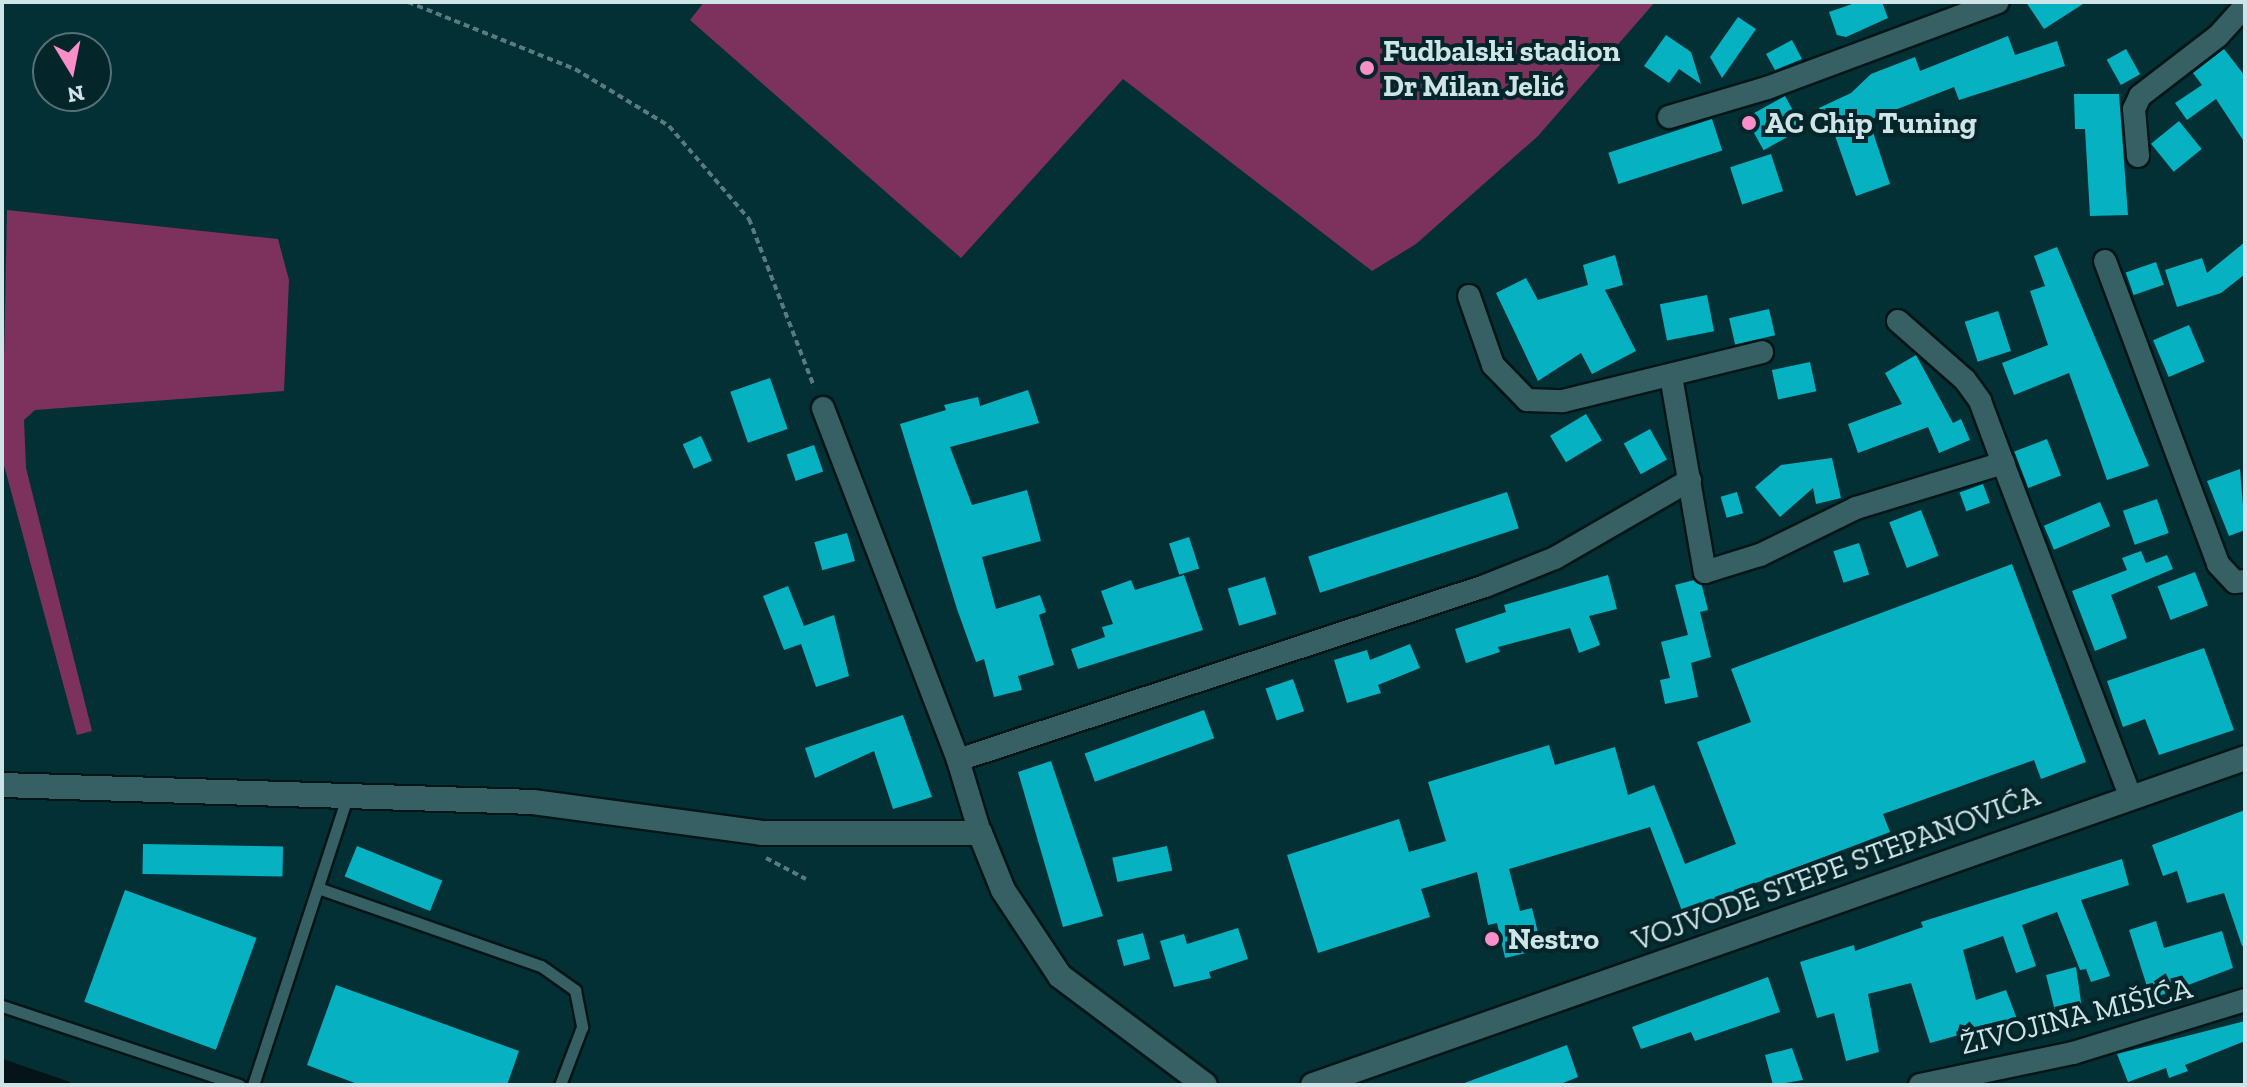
<!DOCTYPE html>
<meta charset="utf-8">
<style>
body{margin:0}
#map{position:relative;width:2247px;height:1087px;overflow:hidden;background:#023035;font-family:"Zilla Slab",serif}
div>[style]{position:absolute}
[style*='--x']{left:calc(var(--x)*1px);top:calc(var(--y)*1px);width:calc(var(--w)*1px);rotate:calc(var(--a)*1deg)}
.green>*{inset:0;background:#7c325c}
.water>*{inset:0;background:#051517}
.building>*{inset:0;background:#06b2c2;transform-origin:0 0}
.path>*{height:4px;margin-top:-2px;transform-origin:0;background:repeating-linear-gradient(90deg,#577b7f 0 6px,transparent 0 10px)}
.roads{filter:drop-shadow(2px 0 #021618) drop-shadow(-2px 0 #021618) drop-shadow(0 2px #021618) drop-shadow(0 -2px #021618)}
.lane>*{height:11px;margin:-5.5px;padding:0 5.5px;transform-origin:5.5px;border-radius:5.5px;background:#376065}
.street>*{height:22px;margin:-11px;padding:0 11px;transform-origin:11px;border-radius:11px;background:#376065}
.secondary>*{height:24px;margin:-12px;padding:0 12px;transform-origin:12px;border-radius:12px;background:#376065}
.dots>*{width:22px;height:22px;translate:-50% -50%;box-sizing:border-box;border:4px solid #042529;border-radius:50%}
span{translate:-50% -50%;white-space:nowrap;text-align:center;line-height:1.15;-webkit-text-stroke:8px #042529;paint-order:stroke}
.poi-label{font-size:30px;color:#cfe4e7;font-weight:700}
.left{translate:0 -50%;text-align:left}
.street-label{font-size:30px;color:#cfe4e7}
.frame{position:absolute;inset:0;border:4px solid #cfe4e7;pointer-events:none}
.north{position:absolute;left:32px;top:32px;width:80px;height:80px;box-sizing:border-box;background:#042529;border:2px solid #557175;border-radius:50%;rotate:170deg;font-size:22px;font-weight:700;line-height:32px;text-align:center;color:#cfe4e7}
.north::after{content:'';display:block;margin:auto;width:28px;height:36px;background:#f98fc9;clip-path:polygon(50% 0,100% 100%,50% 72%,0 100%)}
</style>
<div id="map">
<div class="green">
<i style="clip-path:polygon(704px 2px,1655px 2px,1538px 136px,1416px 244px,1372px 271px,1123px 79px,961px 258px,690px 20px)"></i>
<i style="clip-path:polygon(7px 210px,278px 239px,289px 280px,284px 391px,35px 410px,24px 420px,26px 468px,92px 731px,77px 735px,2px 458px)"></i>
</div>
<div class="water">
<i style="clip-path:polygon(3px 1059px,70px 1082px,69px 1085px,2px 1085px)"></i>
</div>
<div class="building">
<i style="clip-path:polygon(1858px 2px,1882px 2px,1888px 18px,1846px 37px,1837px 35px,1829px 12px)"></i>
<i style="clip-path:polygon(2026px 2px,2086px 2px,2044px 29px)"></i>
<i style="clip-path:polygon(1738px 17px,1756px 29px,1722px 78px,1710px 57px)"></i>
<i style="clip-path:polygon(1666px 35px,1691px 52px,1701px 84px,1679px 69px,1669px 83px,1644px 66px)"></i>
<i style="clip-path:polygon(2008px 36px,2015px 55px,2057px 41px,2065px 66px,1959px 100px,1954px 87px,1869px 120px,1890px 184px,1856px 196px,1833px 130px,1819px 108px,1851px 93px,1871px 74px,1915px 57px,1920px 71px)"></i>
<i style="clip-path:polygon(1792px 40px,1802px 59px,1775px 70px,1766px 54px)"></i>
<i style="left:2126px;top:49px;width:29px;height:22px;rotate:61deg"></i>
<i style="clip-path:polygon(2224px 49px,2245px 76px,2245px 143px,2216px 99px,2187px 120px,2175px 103px,2202px 85px,2193px 73px)"></i>
<i style="clip-path:polygon(2074px 94px,2119px 94px,2128px 215px,2090px 216px,2085px 129px,2075px 129px)"></i>
<i style="left:1785px;top:96px;width:37px;height:45px;rotate:61deg"></i>
<i style="left:1712px;top:119px;width:33px;height:109px;rotate:72deg"></i>
<i style="left:2179px;top:121px;width:36px;height:36px;rotate:51deg"></i>
<i style="left:1771px;top:154px;width:39px;height:43px;rotate:72deg"></i>
<i style="clip-path:polygon(2245px 242px,2245px 274px,2221px 293px,2177px 307px,2165px 270px,2202px 258px,2207px 273px)"></i>
<i style="clip-path:polygon(2057px 247px,2149px 466px,2107px 480px,2069px 373px,2014px 395px,2002px 363px,2048px 345px,2030px 291px,2045px 286px,2034px 256px)"></i>
<i style="clip-path:polygon(1615px 255px,1623px 285px,1605px 290px,1636px 351px,1592px 374px,1581px 353px,1538px 381px,1496px 293px,1526px 278px,1538px 300px,1588px 285px,1583px 265px)"></i>
<i style="left:2156px;top:262px;width:24px;height:32px;rotate:71deg"></i>
<i style="left:1707px;top:295px;width:37px;height:48px;rotate:79deg"></i>
<i style="left:1769px;top:309px;width:27px;height:41px;rotate:77deg"></i>
<i style="left:1998px;top:311px;width:42px;height:35px;rotate:72deg"></i>
<i style="left:2189px;top:325px;width:40px;height:39px;rotate:67deg"></i>
<i style="clip-path:polygon(1916px 355px,1953px 423px,1961px 419px,1970px 440px,1939px 453px,1928px 427px,1858px 453px,1848px 424px,1902px 404px,1885px 373px)"></i>
<i style="left:1810px;top:362px;width:30px;height:39px;rotate:78deg"></i>
<i style="left:770px;top:378px;width:54px;height:42px;rotate:71deg"></i>
<i style="clip-path:polygon(1028px 390px,1039px 423px,950px 447px,972px 505px,1027px 490px,1041px 541px,982px 557px,996px 609px,1040px 595px,1046px 612px,1039px 615px,1054px 665px,1018px 676px,1022px 690px,994px 697px,984px 659px,976px 662px,957px 609px,900px 424px,946px 410px,944px 405px,978px 397px,980px 406px)"></i>
<i style="left:1586px;top:414px;width:31px;height:42px;rotate:59deg"></i>
<i style="left:1650px;top:429px;width:35px;height:30px;rotate:61deg"></i>
<i style="left:701px;top:436px;width:27px;height:20px;rotate:66deg"></i>
<i style="left:2047px;top:439px;width:39px;height:35px;rotate:69deg"></i>
<i style="left:814px;top:445px;width:28px;height:29px;rotate:71deg"></i>
<i style="clip-path:polygon(1832px 458px,1841px 498px,1816px 504px,1813px 488px,1780px 517px,1755px 487px,1781px 465px)"></i>
<i style="clip-path:polygon(2240px 469px,2245px 530px,2229px 536px,2207px 481px)"></i>
<i style="left:1983px;top:484px;width:20px;height:25px;rotate:70deg"></i>
<i style="left:1507px;top:492px;width:38px;height:209px;rotate:72deg"></i>
<i style="left:1737px;top:492px;width:22px;height:17px;rotate:74deg"></i>
<i style="left:2157px;top:499px;width:36px;height:36px;rotate:71deg"></i>
<i style="left:2100px;top:502px;width:26px;height:61px;rotate:67deg"></i>
<i style="left:1921px;top:510px;width:49px;height:34px;rotate:69deg"></i>
<i style="left:847px;top:533px;width:29px;height:34px;rotate:74deg"></i>
<i style="left:1189px;top:537px;width:33px;height:21px;rotate:72deg"></i>
<i style="left:1859px;top:543px;width:33px;height:27px;rotate:72deg"></i>
<i style="clip-path:polygon(2141px 551px,2146px 563px,2167px 555px,2173px 569px,2111px 595px,2127px 638px,2095px 651px,2072px 591px,2127px 570px,2122px 558px)"></i>
<i style="clip-path:polygon(2012px 564px,2086px 762px,2041px 779px,2034px 760px,1883px 814px,1890px 832px,1682px 911px,1650px 827px,1509px 869px,1520px 911px,1532px 908px,1542px 949px,1505px 958px,1497px 923px,1488px 925px,1477px 872px,1421px 889px,1430px 917px,1318px 953px,1287px 855px,1399px 819px,1409px 852px,1446px 841px,1428px 782px,1549px 745px,1555px 765px,1615px 747px,1628px 795px,1654px 785px,1685px 864px,1736px 844px,1697px 742px,1751px 722px,1731px 669px)"></i>
<i style="left:2195px;top:572px;width:36px;height:40px;rotate:69deg"></i>
<i style="clip-path:polygon(1184px 575px,1203px 630px,1078px 669px,1071px 649px,1105px 637px,1102px 627px,1113px 624px,1101px 591px,1131px 580px,1135px 590px)"></i>
<i style="clip-path:polygon(1608px 575px,1617px 609px,1589px 616px,1600px 645px,1579px 653px,1570px 628px,1498px 647px,1500px 652px,1466px 663px,1455px 629px,1506px 612px,1504px 605px)"></i>
<i style="left:1265px;top:577px;width:39px;height:39px;rotate:73deg"></i>
<i style="clip-path:polygon(1694px 580px,1702px 586px,1708px 610px,1700px 612px,1711px 657px,1691px 663px,1698px 697px,1665px 704px,1660px 680px,1670px 678px,1661px 642px,1688px 635px,1675px 585px)"></i>
<i style="clip-path:polygon(788px 586px,804px 626px,834px 615px,849px 676px,816px 687px,801px 644px,784px 650px,763px 596px)"></i>
<i style="clip-path:polygon(1410px 644px,1420px 668px,1378px 685px,1381px 693px,1347px 703px,1334px 660px,1367px 650px,1370px 660px)"></i>
<i style="clip-path:polygon(2204px 648px,2234px 730px,2159px 755px,2145px 719px,2123px 727px,2107px 681px)"></i>
<i style="left:1293px;top:679px;width:34px;height:29px;rotate:71deg"></i>
<i style="left:1204px;top:710px;width:30px;height:127px;rotate:70deg"></i>
<i style="clip-path:polygon(903px 715px,932px 797px,893px 809px,874px 751px,815px 778px,805px 748px)"></i>
<i style="clip-path:polygon(1051px 761px,1103px 916px,1063px 927px,1018px 772px)"></i>
<i style="clip-path:polygon(2245px 810px,2245px 945px,2242px 946px,2224px 893px,2187px 903px,2177px 871px,2163px 876px,2152px 845px)"></i>
<i style="left:143px;top:844px;width:140px;height:30px;rotate:1deg"></i>
<i style="left:357px;top:846px;width:92px;height:33px;rotate:22deg"></i>
<i style="left:1167px;top:846px;width:25px;height:56px;rotate:78deg"></i>
<i style="clip-path:polygon(2122px 859px,2129px 885px,2081px 900px,2110px 976px,2091px 982px,2086px 969px,2080px 970px,2057px 912px,2022px 925px,2036px 966px,2016px 973px,2003px 936px,1963px 950px,1976px 1000px,2006px 990px,2017px 1019px,1930px 1043px,1911px 983px,1868px 994px,1879px 1052px,1846px 1061px,1834px 1013px,1817px 1018px,1800px 962px,1854px 945px,1855px 951px,1923px 927px,1921px 922px)"></i>
<i style="left:125px;top:890px;width:140px;height:119px;rotate:20deg"></i>
<i style="clip-path:polygon(2156px 921px,2164px 948px,2222px 931px,2233px 968px,2151px 999px,2129px 930px)"></i>
<i style="clip-path:polygon(1238px 928px,1248px 959px,1209px 972px,1211px 978px,1174px 987px,1160px 941px,1184px 934px,1187px 944px)"></i>
<i style="left:1143px;top:933px;width:27px;height:27px;rotate:75deg"></i>
<i style="clip-path:polygon(2076px 967px,2082px 1009px,2056px 1015px,2046px 975px)"></i>
<i style="clip-path:polygon(1768px 977px,1780px 1012px,1695px 1041px,1691px 1032px,1641px 1049px,1632px 1027px)"></i>
<i style="clip-path:polygon(336px 985px,519px 1051px,507px 1085px,360px 1085px,307px 1065px)"></i>
<i style="clip-path:polygon(2245px 1021px,2245px 1041px,2185px 1065px,2188px 1071px,2169px 1078px,2166px 1068px,2128px 1082px,2117px 1054px)"></i>
<i style="clip-path:polygon(1567px 1045px,1578px 1077px,1558px 1085px,1459px 1085px)"></i>
<i style="clip-path:polygon(1792px 1048px,1803px 1080px,1773px 1085px,1765px 1055px)"></i>
</div>
<div class="path">
<i style="--x:408;--y:2;--w:180;--a:21.9"></i>
<i style="--x:575;--y:69;--w:110;--a:31.2"></i>
<i style="--x:669;--y:126;--w:123;--a:49.3"></i>
<i style="--x:749;--y:219;--w:180;--a:68.8"></i>
<i style="--x:766;--y:858;--w:45;--a:27.7"></i>
</div>
<div class="roads">
<div class="lane">
<i style="--x:318;--y:888;--w:236;--a:19.3"></i>
<i style="--x:541;--y:966;--w:42;--a:35.2"></i>
<i style="--x:575;--y:990;--w:38;--a:79"></i>
<i style="--x:582;--y:1027;--w:62;--a:110.8"></i>
<i style="--x:2;--y:1006;--w:250;--a:18.4"></i>
<i style="--x:253;--y:1085;--w:303;--a:-71.9"></i>
</div>
<div class="street">
<i style="--x:1669;--y:117;--w:102;--a:-16.5"></i>
<i style="--x:1767;--y:88;--w:246;--a:-20.4"></i>
<i style="--x:2138;--y:156;--w:47;--a:-94.9"></i>
<i style="--x:2134;--y:109;--w:14;--a:-65"></i>
<i style="--x:2140;--y:96;--w:98;--a:-37.6"></i>
<i style="--x:2218;--y:36;--w:40;--a:-48"></i>
<i style="--x:2105;--y:261;--w:323;--a:69.5"></i>
<i style="--x:2218;--y:564;--w:25;--a:47"></i>
<i style="--x:2235;--y:582;--w:10;--a:-6"></i>
<i style="--x:1469;--y:296;--w:73;--a:70.8"></i>
<i style="--x:1493;--y:365;--w:49;--a:45.8"></i>
<i style="--x:1527;--y:400;--w:36;--a:2"></i>
<i style="--x:1563;--y:401;--w:205;--a:-13.8"></i>
<i style="--x:1898;--y:321;--w:89;--a:41.4"></i>
<i style="--x:1965;--y:380;--w:26;--a:54"></i>
<i style="--x:1980;--y:401;--w:66;--a:69.6"></i>
<i style="--x:1671;--y:376;--w:199;--a:80.2"></i>
<i style="--x:1705;--y:572;--w:58;--a:-17.2"></i>
<i style="--x:1760;--y:555;--w:107;--a:-26.1"></i>
<i style="--x:1856;--y:508;--w:154;--a:-17"></i>
<i style="--x:2003;--y:463;--w:355;--a:69.1"></i>
<i style="--x:823;--y:408;--w:377;--a:69"></i>
<i style="--x:958;--y:760;--w:76;--a:73.2"></i>
<i style="--x:958;--y:760;--w:555;--a:-18.27"></i>
<i style="--x:1485;--y:586;--w:75;--a:-21.8"></i>
<i style="--x:1555;--y:558;--w:156;--a:-30"></i>
<i style="--x:1920;--y:1085;--w:156;--a:-11.8"></i>
<i style="--x:2073;--y:1053;--w:180;--a:-17.1"></i>
</div>
<div class="secondary">
<i style="--x:2;--y:785;--w:531;--a:1.83"></i>
<i style="--x:533;--y:802;--w:231;--a:7.7"></i>
<i style="--x:762;--y:833;--w:218;--a:0"></i>
<i style="--x:980;--y:833;--w:61;--a:68"></i>
<i style="--x:1003;--y:890;--w:103;--a:56.5"></i>
<i style="--x:1060;--y:976;--w:181;--a:36.9"></i>
<i style="--x:1313;--y:1085;--w:988;--a:-19.33"></i>
</div>
</div>
<div class="dots">
<i style="left:1367px;top:68px;background:#f98fc9"></i>
<i style="left:1749px;top:123px;background:#f98fc9"></i>
<i style="left:1492px;top:939px;background:#f98fc9"></i>
</div>
<div class="poi-label">
<span class="left" style="left:1383px;top:68px">Fudbalski stadion<br>Dr Milan Jelić</span>
<span class="left" style="left:1765px;top:123px">AC Chip Tuning</span>
<span class="left" style="left:1508px;top:939px">Nestro</span>
</div>
<div class="street-label">
<span style="left:1836px;top:868px;rotate:-20deg">VOJVODE STEPE STEPANOVIĆA</span>
<span style="left:2076px;top:1016px;rotate:-14deg">ŽIVOJINA MIŠIĆA</span>
</div>
<div class="frame"></div>
<div class="north">N</div>
</div>
